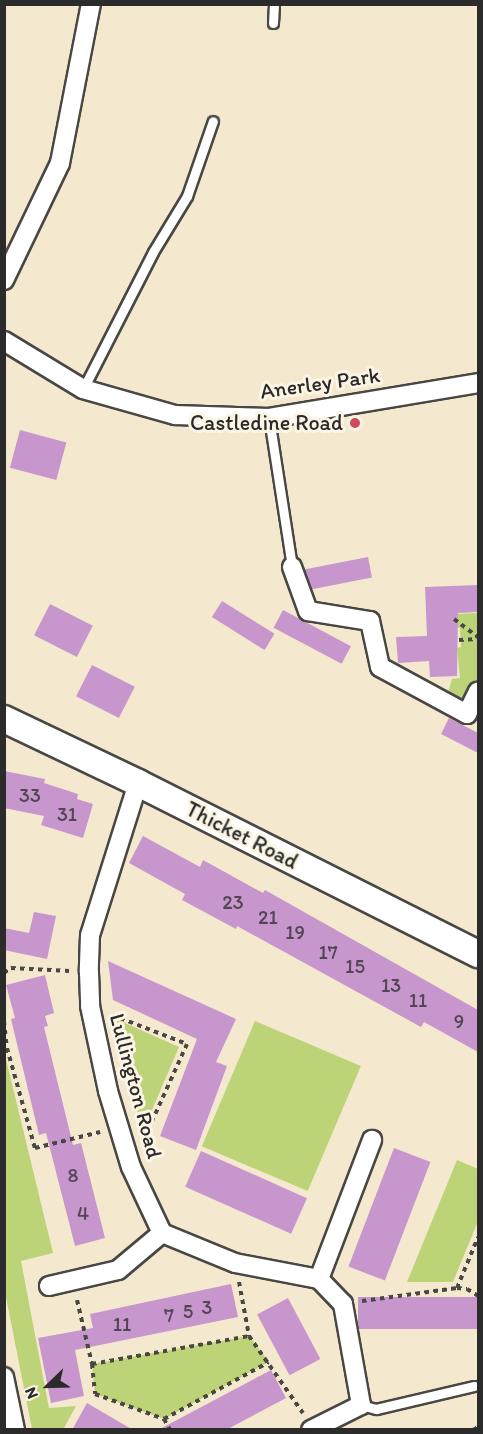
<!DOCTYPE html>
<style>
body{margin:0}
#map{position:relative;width:483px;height:1434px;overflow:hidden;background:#f4e8cf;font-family:Itim,sans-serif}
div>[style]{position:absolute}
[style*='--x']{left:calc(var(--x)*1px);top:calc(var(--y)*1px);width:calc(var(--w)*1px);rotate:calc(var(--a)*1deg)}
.green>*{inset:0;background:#bdd377;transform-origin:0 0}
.building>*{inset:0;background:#c796cc;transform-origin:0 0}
.path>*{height:4px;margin-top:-2px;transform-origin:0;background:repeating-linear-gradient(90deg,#494744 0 4.5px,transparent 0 9px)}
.roads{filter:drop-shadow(2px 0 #494744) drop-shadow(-2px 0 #494744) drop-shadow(0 2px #494744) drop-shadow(0 -2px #494744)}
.lane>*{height:9px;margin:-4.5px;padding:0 4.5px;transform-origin:4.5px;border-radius:4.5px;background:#fff}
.street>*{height:18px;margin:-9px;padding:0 9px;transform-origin:9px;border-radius:9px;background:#fff}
.secondary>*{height:26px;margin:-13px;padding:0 13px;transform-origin:13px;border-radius:13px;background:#fff}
.dots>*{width:16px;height:16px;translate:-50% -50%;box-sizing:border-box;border:3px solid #fcf5e5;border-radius:50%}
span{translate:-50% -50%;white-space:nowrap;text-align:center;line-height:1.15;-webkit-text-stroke:6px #fcf5e5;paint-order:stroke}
.number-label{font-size:20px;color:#524653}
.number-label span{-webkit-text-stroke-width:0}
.street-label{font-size:22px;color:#2b2b2b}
.poi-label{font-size:22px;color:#2b2b2b}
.right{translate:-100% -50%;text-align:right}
.frame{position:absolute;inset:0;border:6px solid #2b2b2b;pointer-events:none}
.north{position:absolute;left:18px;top:1356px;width:60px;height:60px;-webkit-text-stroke:4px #fcf5e5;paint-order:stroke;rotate:247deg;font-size:16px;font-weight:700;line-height:24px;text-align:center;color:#2b2b2b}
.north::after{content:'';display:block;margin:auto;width:21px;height:27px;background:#2b2b2b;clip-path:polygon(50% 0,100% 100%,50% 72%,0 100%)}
</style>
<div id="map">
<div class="green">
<i style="clip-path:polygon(478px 613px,478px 682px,472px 694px,461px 701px,446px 699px,452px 679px,460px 678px,457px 648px,461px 647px,460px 628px,456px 627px,455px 614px)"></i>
<i style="clip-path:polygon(116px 1019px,179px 1047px,143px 1131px,122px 1067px)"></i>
<i style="left:255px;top:1021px;width:115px;height:136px;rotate:23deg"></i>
<i style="clip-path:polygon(5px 1055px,53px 1253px,21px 1261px,49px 1408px,76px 1406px,64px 1428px,65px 1429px,32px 1429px,5px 1292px)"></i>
<i style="clip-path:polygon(457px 1160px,478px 1169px,478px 1221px,453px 1282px,407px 1282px)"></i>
<i style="clip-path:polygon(249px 1336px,269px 1362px,164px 1419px,95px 1394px,92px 1364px)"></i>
</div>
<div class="building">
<i style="left:20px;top:430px;width:48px;height:39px;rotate:15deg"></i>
<i style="left:368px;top:557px;width:21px;height:65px;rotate:79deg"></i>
<i style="clip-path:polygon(478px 585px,478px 612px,458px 613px,457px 676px,430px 677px,429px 661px,398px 663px,396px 637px,427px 636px,425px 587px)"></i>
<i style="left:222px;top:601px;width:62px;height:19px;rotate:32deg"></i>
<i style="left:50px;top:604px;width:48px;height:35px;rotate:27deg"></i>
<i style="left:283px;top:610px;width:77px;height:20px;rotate:28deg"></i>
<i style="left:92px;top:665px;width:48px;height:35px;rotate:27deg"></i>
<i style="clip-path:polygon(449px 718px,478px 733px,478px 753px,441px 734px)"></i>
<i style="clip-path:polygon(4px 771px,45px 779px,44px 783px,78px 794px,77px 799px,93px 804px,83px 838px,41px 825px,44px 816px,4px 808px)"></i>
<i style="clip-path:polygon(143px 836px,200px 867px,203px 860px,263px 893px,265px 890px,478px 1010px,478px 1052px,424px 1022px,421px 1027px,237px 926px,236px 929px,182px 900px,185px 894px,129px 863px)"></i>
<i style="clip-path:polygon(34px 912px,56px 916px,47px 959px,4px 950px,4px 928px,29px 933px)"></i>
<i style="clip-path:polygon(108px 961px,236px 1019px,216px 1062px,227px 1066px,196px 1150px,160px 1136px,197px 1039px,113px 1000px)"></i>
<i style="clip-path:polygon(45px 975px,54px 1013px,45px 1016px,48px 1026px,44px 1027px,73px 1145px,81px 1143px,105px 1238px,75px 1246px,46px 1133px,39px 1135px,11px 1019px,15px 1018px,6px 985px)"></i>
<i style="left:394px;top:1148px;width:39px;height:127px;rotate:21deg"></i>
<i style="left:201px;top:1151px;width:116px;height:39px;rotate:24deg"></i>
<i style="clip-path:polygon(231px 1284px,238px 1317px,75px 1350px,84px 1396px,51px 1403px,38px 1338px,93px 1328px,90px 1314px)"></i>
<i style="left:478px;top:1297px;width:32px;height:120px;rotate:90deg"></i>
<i style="left:288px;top:1298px;width:69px;height:35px;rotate:62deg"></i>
<i style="clip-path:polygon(271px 1370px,286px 1398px,226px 1430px,158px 1430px)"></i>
<i style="clip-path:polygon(87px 1403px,133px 1430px,72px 1430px)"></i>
</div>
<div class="path">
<i style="--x:454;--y:619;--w:30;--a:37"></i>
<i style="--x:459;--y:640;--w:19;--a:-3"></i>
<i style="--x:4;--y:973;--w:9;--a:-36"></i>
<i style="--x:11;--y:968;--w:59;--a:2.9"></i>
<i style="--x:112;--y:1015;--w:80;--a:21.1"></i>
<i style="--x:187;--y:1044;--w:104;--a:114.4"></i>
<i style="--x:4;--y:1021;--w:27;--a:84"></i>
<i style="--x:7;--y:1048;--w:104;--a:74.4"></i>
<i style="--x:35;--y:1148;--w:67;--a:-13.8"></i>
<i style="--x:239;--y:1282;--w:55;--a:79.5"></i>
<i style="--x:249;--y:1336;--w:94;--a:55"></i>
<i style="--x:457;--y:1288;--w:55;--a:-67.6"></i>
<i style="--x:77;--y:1300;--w:66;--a:76.8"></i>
<i style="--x:92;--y:1364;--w:30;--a:84"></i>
<i style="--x:95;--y:1394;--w:73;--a:19.9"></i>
<i style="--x:164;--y:1419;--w:13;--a:61"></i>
<i style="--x:362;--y:1301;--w:96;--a:-7.8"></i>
<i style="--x:457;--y:1288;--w:10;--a:6"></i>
<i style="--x:467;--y:1289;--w:13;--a:32"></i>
<i style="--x:92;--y:1364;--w:159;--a:-10.1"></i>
<i style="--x:164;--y:1419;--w:119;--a:-28.5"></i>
<i style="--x:473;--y:1430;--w:6;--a:-31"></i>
</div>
<div class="roads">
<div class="lane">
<i style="--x:273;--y:23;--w:19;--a:-87"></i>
<i style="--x:83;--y:389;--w:154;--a:-62.9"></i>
<i style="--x:153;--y:252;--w:66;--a:-58.7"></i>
<i style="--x:187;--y:196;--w:79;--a:-70.9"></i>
<i style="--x:269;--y:418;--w:151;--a:81.2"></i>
<i style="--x:361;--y:1405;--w:16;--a:15"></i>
<i style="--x:376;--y:1409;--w:101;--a:-13.2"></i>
</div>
<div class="street">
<i style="--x:4;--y:280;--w:130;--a:-64.4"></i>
<i style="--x:60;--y:163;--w:162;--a:-79"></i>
<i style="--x:4;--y:341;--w:92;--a:31.3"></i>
<i style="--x:83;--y:389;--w:96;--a:15.8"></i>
<i style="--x:175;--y:415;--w:94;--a:1.8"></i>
<i style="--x:269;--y:418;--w:212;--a:-9.5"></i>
<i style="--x:292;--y:567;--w:47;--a:70"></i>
<i style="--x:308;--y:611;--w:63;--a:9.2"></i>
<i style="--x:370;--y:621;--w:47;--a:77.7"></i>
<i style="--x:380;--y:667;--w:99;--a:28.4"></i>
<i style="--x:467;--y:714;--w:25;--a:-64"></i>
<i style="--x:138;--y:783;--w:159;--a:107.5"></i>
<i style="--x:90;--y:935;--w:37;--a:92"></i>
<i style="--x:89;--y:972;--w:34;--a:88"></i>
<i style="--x:90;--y:1006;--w:87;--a:78"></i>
<i style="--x:108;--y:1091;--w:79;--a:73.2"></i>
<i style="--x:131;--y:1167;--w:73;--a:64.8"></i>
<i style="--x:162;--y:1233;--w:79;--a:22.3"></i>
<i style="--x:235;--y:1263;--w:86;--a:10.8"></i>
<i style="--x:319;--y:1279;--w:149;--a:-69.1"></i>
<i style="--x:49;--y:1286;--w:71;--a:-13.1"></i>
<i style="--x:118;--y:1270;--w:57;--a:-40.1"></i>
<i style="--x:4;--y:1377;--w:54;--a:78.3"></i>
<i style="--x:311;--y:1430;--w:56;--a:-26.6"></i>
<i style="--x:361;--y:1405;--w:103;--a:-100.1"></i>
<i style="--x:343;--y:1304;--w:35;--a:-134"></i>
</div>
<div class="secondary">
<i style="--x:4;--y:719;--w:148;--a:25.5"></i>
<i style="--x:138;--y:783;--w:381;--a:26.7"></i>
</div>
</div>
<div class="dots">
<i style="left:355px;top:423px;background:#d1495b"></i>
</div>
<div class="number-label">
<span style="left:30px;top:795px">33</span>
<span style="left:67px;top:814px">31</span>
<span style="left:233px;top:902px">23</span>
<span style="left:268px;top:917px">21</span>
<span style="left:295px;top:932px">19</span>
<span style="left:328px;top:952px">17</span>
<span style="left:355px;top:966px">15</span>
<span style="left:391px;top:985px">13</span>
<span style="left:418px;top:1000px">11</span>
<span style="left:459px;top:1021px">9</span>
<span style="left:73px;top:1175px">8</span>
<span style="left:83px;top:1213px">4</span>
<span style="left:207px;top:1307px">3</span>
<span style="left:188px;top:1311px">5</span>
<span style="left:169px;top:1315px">7</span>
<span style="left:122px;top:1324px">11</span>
</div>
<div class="street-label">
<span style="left:320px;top:383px;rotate:-8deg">Anerley Park</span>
<span style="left:242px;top:835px;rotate:27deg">Thicket Road</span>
<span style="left:136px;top:1086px;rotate:75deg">Lullington Road</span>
</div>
<div class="poi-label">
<span class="right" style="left:343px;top:423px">Castledine Road</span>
</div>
<div class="frame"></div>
<div class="north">N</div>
</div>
